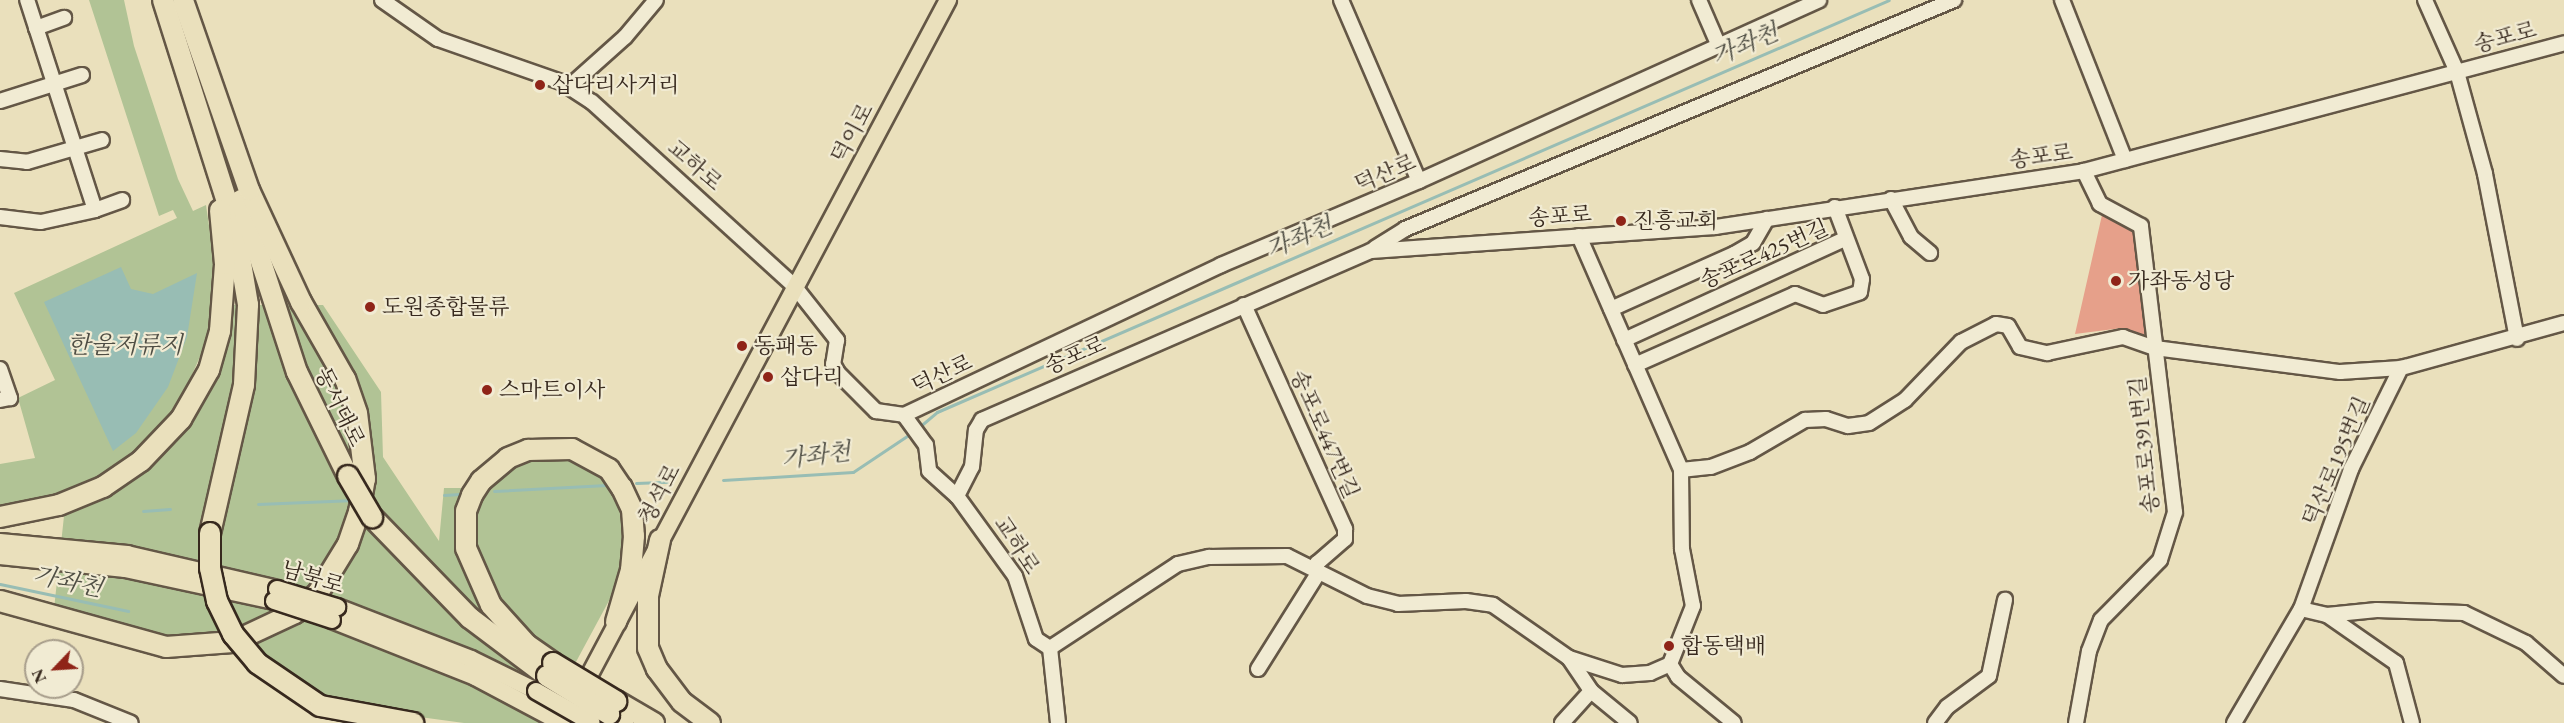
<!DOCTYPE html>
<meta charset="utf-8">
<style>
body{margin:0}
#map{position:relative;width:2564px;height:723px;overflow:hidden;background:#eae0bc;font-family:"EB Garamond","Noto Serif KR",serif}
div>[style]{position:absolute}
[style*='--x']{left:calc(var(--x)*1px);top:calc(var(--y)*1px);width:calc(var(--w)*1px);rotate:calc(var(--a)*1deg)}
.green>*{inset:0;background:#b1c395}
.water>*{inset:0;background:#98bdb4}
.stream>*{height:3px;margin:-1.5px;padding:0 1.5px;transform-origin:1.5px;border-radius:1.5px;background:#98bdb4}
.building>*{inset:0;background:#e6a08a}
.roads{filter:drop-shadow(2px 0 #645746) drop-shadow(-2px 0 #645746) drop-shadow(0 2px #645746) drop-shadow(0 -2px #645746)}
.minor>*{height:14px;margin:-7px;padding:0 7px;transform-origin:7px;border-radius:7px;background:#f1ebd3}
.major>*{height:16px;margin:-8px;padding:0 8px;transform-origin:8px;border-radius:8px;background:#eae0bc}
.highway>*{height:20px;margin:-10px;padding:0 10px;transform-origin:10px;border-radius:10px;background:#eae0bc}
.bridges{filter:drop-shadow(2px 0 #37291e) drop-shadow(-2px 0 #37291e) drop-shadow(0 2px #37291e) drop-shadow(0 -2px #37291e)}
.major-bridge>*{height:16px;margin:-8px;padding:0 8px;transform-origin:8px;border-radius:8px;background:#eae0bc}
.highway-bridge>*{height:20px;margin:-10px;padding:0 10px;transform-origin:10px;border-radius:10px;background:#eae0bc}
.dots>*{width:16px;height:16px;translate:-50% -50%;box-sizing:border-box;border:3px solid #f1ebd3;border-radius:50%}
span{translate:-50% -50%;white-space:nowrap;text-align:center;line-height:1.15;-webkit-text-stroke:4.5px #f1ebd3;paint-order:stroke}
.street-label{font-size:22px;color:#37291e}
.poi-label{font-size:22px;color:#37291e}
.left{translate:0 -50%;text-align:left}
.water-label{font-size:24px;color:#4f4e44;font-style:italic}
.north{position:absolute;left:24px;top:639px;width:60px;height:60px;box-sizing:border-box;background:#f1ebd3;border:2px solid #a79d8b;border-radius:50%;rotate:245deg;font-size:16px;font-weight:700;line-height:24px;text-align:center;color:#37291e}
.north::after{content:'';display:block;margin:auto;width:21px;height:27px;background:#8f2418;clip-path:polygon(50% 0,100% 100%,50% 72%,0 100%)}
</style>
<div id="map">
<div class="green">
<i style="clip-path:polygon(89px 0,124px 0,134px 46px,178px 179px,193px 211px,206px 205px,216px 274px,210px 334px,175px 413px,134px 458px,76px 492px,0 509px,0 464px,35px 458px,18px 398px,55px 380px,14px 293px,177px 218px,173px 210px,159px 216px)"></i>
<i style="clip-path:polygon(234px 305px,323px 305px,381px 392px,383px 457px,439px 541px,444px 488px,485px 488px,512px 465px,531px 457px,551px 454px,587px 462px,617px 490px,629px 531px,618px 584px,543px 723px,464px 723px,368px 710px,330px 700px,297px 685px,271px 665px,199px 639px,169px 639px,54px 609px,64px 516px,120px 490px,147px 470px,199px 412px,229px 338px)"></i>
</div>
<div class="water">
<i style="clip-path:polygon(121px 267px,131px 289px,153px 294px,197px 273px,187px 337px,168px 387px,136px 433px,113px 451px,44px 302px)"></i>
</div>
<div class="stream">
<i style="--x:918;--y:428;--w:25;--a:-40"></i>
<i style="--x:937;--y:412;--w:1037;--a:-23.4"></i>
<i style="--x:723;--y:480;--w:130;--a:-3.5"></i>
<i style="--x:853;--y:472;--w:72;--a:-33.7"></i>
<i style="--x:636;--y:483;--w:33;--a:-2"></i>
<i style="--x:494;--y:491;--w:113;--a:-3"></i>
<i style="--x:444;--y:495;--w:16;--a:-4"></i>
<i style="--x:258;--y:504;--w:97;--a:-2.4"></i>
<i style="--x:143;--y:511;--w:27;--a:-4"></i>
<i style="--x:0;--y:584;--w:131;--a:11.9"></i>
</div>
<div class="building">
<i style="clip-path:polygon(2102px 215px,2133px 232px,2145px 335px,2122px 328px,2075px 334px)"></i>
</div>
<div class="roads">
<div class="minor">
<i style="--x:382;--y:0;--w:68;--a:34.9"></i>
<i style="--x:438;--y:39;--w:130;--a:19.3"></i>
<i style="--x:561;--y:82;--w:37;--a:33"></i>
<i style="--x:592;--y:102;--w:275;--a:42.3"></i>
<i style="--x:795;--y:287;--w:68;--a:51.6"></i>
<i style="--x:837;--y:340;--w:24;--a:99"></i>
<i style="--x:833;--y:364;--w:10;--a:61"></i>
<i style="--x:838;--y:373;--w:54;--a:45"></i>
<i style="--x:876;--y:411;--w:28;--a:8"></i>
<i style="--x:904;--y:415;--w:37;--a:54"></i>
<i style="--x:926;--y:445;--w:26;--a:83"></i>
<i style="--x:929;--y:471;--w:38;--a:42"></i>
<i style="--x:957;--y:496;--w:99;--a:54.1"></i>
<i style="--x:1015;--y:576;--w:66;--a:71.6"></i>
<i style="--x:1036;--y:639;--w:17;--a:33"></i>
<i style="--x:1050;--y:648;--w:75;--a:83.9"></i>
<i style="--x:1341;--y:0;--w:197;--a:66.7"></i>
<i style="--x:1699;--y:0;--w:48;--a:66.6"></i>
<i style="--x:2062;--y:0;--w:172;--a:68.5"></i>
<i style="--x:2425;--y:0;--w:79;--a:66"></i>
<i style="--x:2457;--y:72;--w:106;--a:74.6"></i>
<i style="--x:2485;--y:174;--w:168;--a:79"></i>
<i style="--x:36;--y:28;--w:30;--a:-20"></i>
<i style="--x:569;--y:87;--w:75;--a:-41.8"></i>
<i style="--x:625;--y:37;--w:48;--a:-50"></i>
<i style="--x:0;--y:101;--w:86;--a:-17.6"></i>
<i style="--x:0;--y:159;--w:27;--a:6"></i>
<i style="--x:27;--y:162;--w:78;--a:-16.3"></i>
<i style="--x:1891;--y:199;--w:43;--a:62.2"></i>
<i style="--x:1911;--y:237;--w:25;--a:40"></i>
<i style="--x:95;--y:210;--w:29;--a:-20"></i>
<i style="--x:0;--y:217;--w:41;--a:7"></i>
<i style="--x:41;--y:222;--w:55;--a:-12.5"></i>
<i style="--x:95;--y:210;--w:221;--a:-107.9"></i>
<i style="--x:1579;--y:236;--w:255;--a:66.4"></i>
<i style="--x:1681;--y:470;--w:79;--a:89.3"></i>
<i style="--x:1682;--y:549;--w:58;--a:79.1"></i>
<i style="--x:1693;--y:606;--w:62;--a:111.6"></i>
<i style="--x:1375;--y:248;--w:36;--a:-32"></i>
<i style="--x:1405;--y:229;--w:595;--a:-22.64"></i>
<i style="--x:1244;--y:305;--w:246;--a:65.7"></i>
<i style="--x:1345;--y:529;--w:10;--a:90"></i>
<i style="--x:1345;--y:539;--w:37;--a:139"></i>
<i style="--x:1317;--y:563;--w:12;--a:90"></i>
<i style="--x:1317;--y:575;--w:111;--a:122.1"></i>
<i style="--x:1611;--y:309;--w:135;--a:-24.1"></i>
<i style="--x:1734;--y:254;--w:22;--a:-30"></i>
<i style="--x:1753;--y:243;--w:28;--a:-60"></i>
<i style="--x:1624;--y:340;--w:243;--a:-24.6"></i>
<i style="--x:1635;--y:365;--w:175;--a:-23.9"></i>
<i style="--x:1795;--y:294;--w:30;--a:21"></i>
<i style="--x:1823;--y:305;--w:39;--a:-19"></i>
<i style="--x:1860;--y:292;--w:13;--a:-81"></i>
<i style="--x:1862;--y:279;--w:77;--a:-110.6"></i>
<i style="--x:0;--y:369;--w:31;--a:71"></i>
<i style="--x:10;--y:398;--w:10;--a:169"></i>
<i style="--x:904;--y:415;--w:351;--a:-25.3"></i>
<i style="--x:1221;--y:265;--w:215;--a:-23"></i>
<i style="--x:1419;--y:181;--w:439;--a:-24.3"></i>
<i style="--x:1681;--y:470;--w:30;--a:-6"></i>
<i style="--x:1711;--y:467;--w:42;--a:-21"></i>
<i style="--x:1750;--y:452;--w:64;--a:-30.2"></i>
<i style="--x:1805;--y:420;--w:21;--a:-3"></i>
<i style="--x:1826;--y:419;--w:23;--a:18"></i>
<i style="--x:1848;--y:426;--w:21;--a:-8"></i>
<i style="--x:1869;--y:423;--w:43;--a:-32.6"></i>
<i style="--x:1905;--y:400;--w:81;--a:-46"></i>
<i style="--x:1961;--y:342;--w:39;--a:-27"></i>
<i style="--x:1996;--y:324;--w:12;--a:9"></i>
<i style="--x:2008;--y:326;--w:24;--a:60"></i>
<i style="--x:2020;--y:347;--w:28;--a:13"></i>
<i style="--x:2047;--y:353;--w:78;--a:-11.9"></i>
<i style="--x:2123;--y:337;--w:34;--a:19"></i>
<i style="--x:2155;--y:348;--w:187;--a:7.4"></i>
<i style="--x:2340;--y:372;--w:61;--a:-3.8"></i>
<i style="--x:2401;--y:368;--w:169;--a:-15.4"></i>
<i style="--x:957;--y:496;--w:33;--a:-63"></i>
<i style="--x:972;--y:467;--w:37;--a:-84"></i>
<i style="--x:976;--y:430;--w:12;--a:-59"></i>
<i style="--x:982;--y:420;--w:424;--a:-23.5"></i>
<i style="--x:1371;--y:251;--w:345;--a:-4"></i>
<i style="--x:1715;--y:227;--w:373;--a:-8.6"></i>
<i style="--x:2084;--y:171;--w:497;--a:-14.9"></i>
<i style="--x:2301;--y:609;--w:27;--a:13"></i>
<i style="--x:2327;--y:615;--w:84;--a:34.8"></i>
<i style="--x:2396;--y:663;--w:62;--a:75.1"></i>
<i style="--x:2327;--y:615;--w:50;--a:-5.7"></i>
<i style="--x:2377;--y:610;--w:87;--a:2"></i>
<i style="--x:2464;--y:613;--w:69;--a:25.8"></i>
<i style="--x:2526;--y:643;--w:50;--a:41"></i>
<i style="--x:1050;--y:648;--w:153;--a:-33.3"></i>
<i style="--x:1178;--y:564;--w:32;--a:-13"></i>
<i style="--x:1209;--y:557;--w:78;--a:-0.7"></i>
<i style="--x:1287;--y:556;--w:89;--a:26.6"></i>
<i style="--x:1367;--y:596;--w:32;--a:14"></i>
<i style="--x:1398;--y:604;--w:68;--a:-2.5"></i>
<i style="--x:1466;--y:601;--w:27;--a:8"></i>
<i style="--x:1493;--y:605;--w:93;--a:34.9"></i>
<i style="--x:1569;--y:658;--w:56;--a:17.8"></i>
<i style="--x:1622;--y:675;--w:28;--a:-4"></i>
<i style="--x:1650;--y:673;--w:22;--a:-24"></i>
<i style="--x:1569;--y:658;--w:40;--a:56"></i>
<i style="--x:1591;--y:691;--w:50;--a:39.4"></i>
<i style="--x:1670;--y:664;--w:15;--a:58"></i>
<i style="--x:1678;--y:677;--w:72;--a:39.4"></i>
<i style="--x:0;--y:689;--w:75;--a:8.5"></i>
<i style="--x:74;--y:700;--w:61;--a:22"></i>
<i style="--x:1562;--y:723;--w:43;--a:-47.8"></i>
<i style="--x:1935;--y:723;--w:20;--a:-53"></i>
<i style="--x:1947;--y:707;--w:52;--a:-36.4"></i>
<i style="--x:1989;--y:676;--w:78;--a:-78.1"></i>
<i style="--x:2076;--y:723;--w:73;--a:-79.8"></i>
<i style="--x:2089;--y:651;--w:33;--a:-69"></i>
<i style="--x:2101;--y:620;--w:84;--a:-45.5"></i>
<i style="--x:2160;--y:560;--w:50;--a:-72.6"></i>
<i style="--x:2175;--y:512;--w:288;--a:-96.8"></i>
<i style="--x:2141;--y:226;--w:47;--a:-151.8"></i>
<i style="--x:2100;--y:204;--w:37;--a:-116"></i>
<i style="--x:2234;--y:723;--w:132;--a:-59.6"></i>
<i style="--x:2301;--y:609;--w:149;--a:-70.3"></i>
<i style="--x:2351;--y:469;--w:113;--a:-63.7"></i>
</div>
<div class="major">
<i style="--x:0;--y:542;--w:128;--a:5.4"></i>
<i style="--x:127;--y:554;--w:154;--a:13.1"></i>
<i style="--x:0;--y:556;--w:126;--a:5.9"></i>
<i style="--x:125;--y:569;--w:152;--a:12.1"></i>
<i style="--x:337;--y:607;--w:144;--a:21.2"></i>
<i style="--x:471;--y:659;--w:72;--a:26.2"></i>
<i style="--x:332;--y:620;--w:154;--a:21.7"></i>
<i style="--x:475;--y:677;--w:98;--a:27.9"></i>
<i style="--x:564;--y:723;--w:819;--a:-62.03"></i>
</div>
<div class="highway">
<i style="--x:163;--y:0;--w:238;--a:72.4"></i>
<i style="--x:235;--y:227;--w:79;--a:80.5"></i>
<i style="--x:248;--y:305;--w:80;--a:92.9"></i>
<i style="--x:244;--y:385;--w:152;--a:102.9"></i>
<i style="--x:241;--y:200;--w:181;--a:72"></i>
<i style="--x:297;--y:372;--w:116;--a:63.9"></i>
<i style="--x:0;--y:517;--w:60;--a:-11.5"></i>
<i style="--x:59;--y:505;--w:48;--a:-22.2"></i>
<i style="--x:103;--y:487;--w:46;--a:-34.4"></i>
<i style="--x:141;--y:461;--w:58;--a:-46.4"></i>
<i style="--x:181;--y:419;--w:56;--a:-60.3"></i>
<i style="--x:209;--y:370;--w:41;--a:-74.2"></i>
<i style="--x:220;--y:331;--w:67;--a:-85.7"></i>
<i style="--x:225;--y:264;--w:54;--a:-95.3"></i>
<i style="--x:372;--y:517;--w:141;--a:45.9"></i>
<i style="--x:470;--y:618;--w:96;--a:37"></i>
<i style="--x:660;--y:540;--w:57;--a:102.1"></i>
<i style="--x:648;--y:596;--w:52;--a:90"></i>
<i style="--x:648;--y:648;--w:23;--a:67"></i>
<i style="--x:657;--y:669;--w:41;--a:52.9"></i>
<i style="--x:682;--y:702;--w:35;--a:37"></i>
<i style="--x:0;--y:601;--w:172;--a:15.5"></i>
<i style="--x:166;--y:647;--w:67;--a:-4.3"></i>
<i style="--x:233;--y:642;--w:68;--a:-25.1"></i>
<i style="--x:295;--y:613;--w:30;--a:-41"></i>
<i style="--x:318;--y:593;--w:57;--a:-58.5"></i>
<i style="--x:348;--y:544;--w:34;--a:-71"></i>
<i style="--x:359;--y:512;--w:34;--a:-80"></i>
<i style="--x:365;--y:479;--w:66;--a:-96.9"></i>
<i style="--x:357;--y:413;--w:36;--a:-109"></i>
<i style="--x:345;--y:379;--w:89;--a:-119.7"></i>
<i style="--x:301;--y:302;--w:123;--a:-114.9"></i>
<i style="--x:249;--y:190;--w:201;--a:-109.2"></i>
<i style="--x:553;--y:663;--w:32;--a:-145"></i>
<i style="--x:527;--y:645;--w:54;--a:-132"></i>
<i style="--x:491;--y:605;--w:62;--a:-113.7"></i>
<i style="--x:466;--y:548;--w:37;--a:-90"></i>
<i style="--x:466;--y:511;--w:17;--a:-69"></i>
<i style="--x:472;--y:495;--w:17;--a:-57"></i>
<i style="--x:481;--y:481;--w:35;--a:-40"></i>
<i style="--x:508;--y:458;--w:22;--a:-22"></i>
<i style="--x:528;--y:450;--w:44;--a:-1.3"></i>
<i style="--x:572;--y:449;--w:42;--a:28.4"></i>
<i style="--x:609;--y:469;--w:23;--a:56"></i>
<i style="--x:622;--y:488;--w:23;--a:65"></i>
<i style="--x:632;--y:509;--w:27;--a:86"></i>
<i style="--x:634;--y:536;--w:34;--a:95"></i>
<i style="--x:631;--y:570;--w:54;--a:106.1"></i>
<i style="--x:616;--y:701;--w:44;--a:30.1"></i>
<i style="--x:609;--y:714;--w:17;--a:33"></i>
</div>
</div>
<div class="bridges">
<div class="major-bridge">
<i style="--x:277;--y:589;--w:63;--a:16.7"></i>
<i style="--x:274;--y:601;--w:61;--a:18.1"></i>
<i style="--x:536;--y:691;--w:64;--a:29.7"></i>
</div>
<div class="highway-bridge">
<i style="--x:348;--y:476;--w:48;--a:59.7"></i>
<i style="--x:210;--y:533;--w:35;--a:90"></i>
<i style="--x:210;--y:568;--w:34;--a:78"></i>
<i style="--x:217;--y:601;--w:37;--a:64"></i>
<i style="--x:233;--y:634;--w:38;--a:50"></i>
<i style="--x:257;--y:663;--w:76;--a:34.3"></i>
<i style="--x:320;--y:706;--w:95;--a:10.4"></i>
<i style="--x:553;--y:663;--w:74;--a:31.1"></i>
<i style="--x:547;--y:676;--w:73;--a:31.5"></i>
</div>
</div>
<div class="dots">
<i style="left:540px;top:85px;background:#8f2418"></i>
<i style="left:1621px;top:221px;background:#8f2418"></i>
<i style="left:2116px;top:281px;background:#8f2418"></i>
<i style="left:370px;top:307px;background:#8f2418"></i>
<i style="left:742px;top:346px;background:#8f2418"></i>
<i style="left:768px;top:377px;background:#8f2418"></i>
<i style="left:487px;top:390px;background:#8f2418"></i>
<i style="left:1669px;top:646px;background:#8f2418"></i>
</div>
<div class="street-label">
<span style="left:2505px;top:37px;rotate:-15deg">송포로</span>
<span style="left:852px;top:133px;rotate:-62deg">덕이로</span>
<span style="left:2041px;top:156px;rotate:-8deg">송포로</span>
<span style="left:695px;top:165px;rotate:41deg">교하로</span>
<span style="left:1385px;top:173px;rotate:-23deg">덕산로</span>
<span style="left:1560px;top:216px;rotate:-4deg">송포로</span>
<span style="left:1764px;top:254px;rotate:-24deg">송포로425번길</span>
<span style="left:1075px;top:355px;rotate:-23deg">송포로</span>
<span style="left:942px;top:374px;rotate:-25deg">덕산로</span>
<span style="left:340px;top:407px;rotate:64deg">동서대로</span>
<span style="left:1325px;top:434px;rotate:66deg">송포로447번길</span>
<span style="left:2144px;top:445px;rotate:-96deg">송포로391번길</span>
<span style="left:2336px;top:461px;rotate:-67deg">덕산로195번길</span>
<span style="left:659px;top:494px;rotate:-62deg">청석로</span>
<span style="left:1017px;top:545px;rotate:57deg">교하로</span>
<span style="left:313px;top:577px;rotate:17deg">남북로</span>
</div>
<div class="poi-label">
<span class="left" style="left:552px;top:85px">삽다리사거리</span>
<span class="left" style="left:1633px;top:221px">진흥교회</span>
<span class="left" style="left:2128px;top:281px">가좌동성당</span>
<span class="left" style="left:382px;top:307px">도원종합물류</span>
<span class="left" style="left:754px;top:346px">동패동</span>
<span class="left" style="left:780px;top:377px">삽다리</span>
<span class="left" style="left:499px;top:390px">스마트이사</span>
<span class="left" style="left:1681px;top:646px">합동택배</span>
</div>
<div class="water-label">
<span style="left:1745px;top:44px;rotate:-23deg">가좌천</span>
<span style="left:1299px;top:237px;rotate:-23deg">가좌천</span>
<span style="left:125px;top:345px">한울저류지</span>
<span style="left:816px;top:455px;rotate:-7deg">가좌천</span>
<span style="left:68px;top:581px;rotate:12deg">가좌천</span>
</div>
<div class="north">N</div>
</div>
